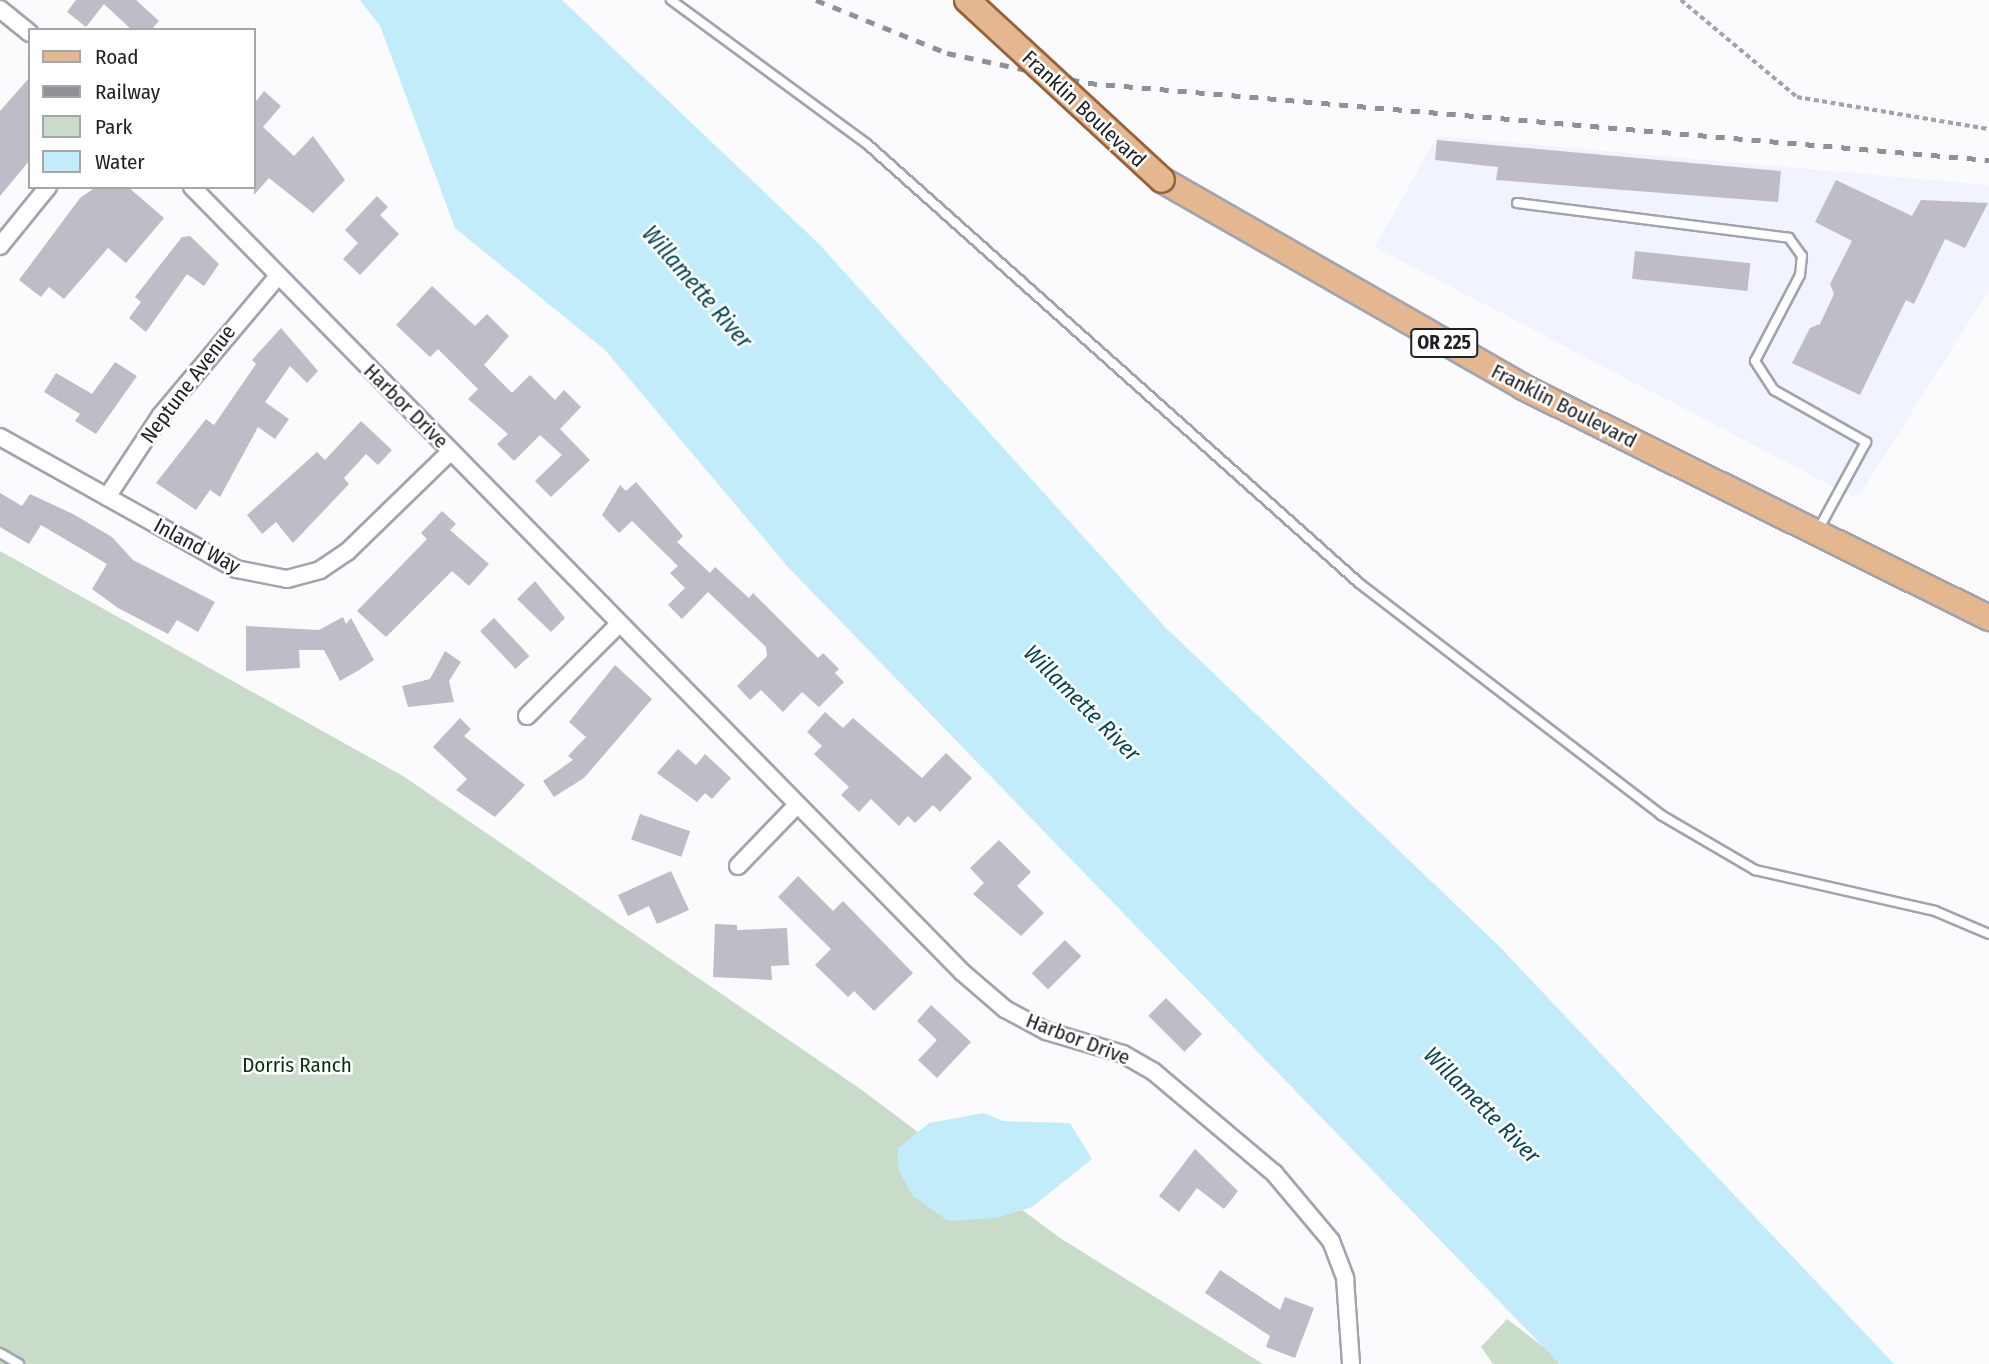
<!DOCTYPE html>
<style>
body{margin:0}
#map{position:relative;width:1989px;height:1364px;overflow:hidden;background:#fbfbfe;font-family:"Fira Sans Condensed",sans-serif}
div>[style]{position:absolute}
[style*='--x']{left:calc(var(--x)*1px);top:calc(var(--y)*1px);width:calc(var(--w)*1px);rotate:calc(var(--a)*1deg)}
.built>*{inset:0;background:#f1f3ff}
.green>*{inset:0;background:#c8dcc9}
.water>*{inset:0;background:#c2ecf9}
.building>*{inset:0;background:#bfbbc7;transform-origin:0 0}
.path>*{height:3.5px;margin-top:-1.75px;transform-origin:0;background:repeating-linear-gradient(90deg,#a3a3a7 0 5px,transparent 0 8.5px)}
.roads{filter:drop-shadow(2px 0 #a1a3ae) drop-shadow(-2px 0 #a1a3ae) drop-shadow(0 2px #a1a3ae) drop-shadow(0 -2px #a1a3ae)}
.lane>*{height:8px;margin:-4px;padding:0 4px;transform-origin:4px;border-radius:4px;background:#fff}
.street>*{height:16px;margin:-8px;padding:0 8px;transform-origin:8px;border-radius:8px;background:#fff}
.primary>*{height:24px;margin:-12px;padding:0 12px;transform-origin:12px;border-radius:12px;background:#e5b791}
.rail>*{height:5px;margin-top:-2.5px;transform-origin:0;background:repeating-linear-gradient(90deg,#919195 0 9px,transparent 0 18px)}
.bridges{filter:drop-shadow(2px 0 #95633b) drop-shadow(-2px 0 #95633b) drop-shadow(0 2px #95633b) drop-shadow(0 -2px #95633b)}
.primary-bridge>*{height:24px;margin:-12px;padding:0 12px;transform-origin:12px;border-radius:12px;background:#e5b791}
span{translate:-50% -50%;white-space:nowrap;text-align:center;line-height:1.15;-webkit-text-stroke:5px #fff;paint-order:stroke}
.shield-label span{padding:2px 5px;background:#fff;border:2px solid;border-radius:5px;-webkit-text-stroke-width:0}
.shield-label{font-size:19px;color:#202125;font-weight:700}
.street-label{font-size:21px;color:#202125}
.park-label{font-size:21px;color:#06330f}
.water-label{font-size:23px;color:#084654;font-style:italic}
.legend{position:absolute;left:28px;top:28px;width:228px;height:161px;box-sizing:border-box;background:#fff;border:2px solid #a6a6a8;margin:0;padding:9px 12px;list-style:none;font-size:21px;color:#202125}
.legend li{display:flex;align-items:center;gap:14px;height:35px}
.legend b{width:35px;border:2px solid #a6a6a8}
</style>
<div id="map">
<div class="built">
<i style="clip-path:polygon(1437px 136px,1989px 185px,1989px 290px,1857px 499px,1375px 247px)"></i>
</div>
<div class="green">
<i style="clip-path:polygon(0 551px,403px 776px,859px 1088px,1060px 1238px,1263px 1364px,0 1364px)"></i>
<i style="clip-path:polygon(1507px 1319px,1545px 1348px,1560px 1364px,1493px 1364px,1481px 1347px)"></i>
</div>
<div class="water">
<i style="clip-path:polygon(360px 0,562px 0,819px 244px,1165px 627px,1498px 945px,1894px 1364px,1560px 1364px,788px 567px,605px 350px,455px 228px,380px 26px)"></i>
<i style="clip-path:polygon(984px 1113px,1003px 1121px,1070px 1123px,1092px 1159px,1032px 1207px,996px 1218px,948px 1221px,913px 1196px,899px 1171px,897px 1149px,929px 1123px)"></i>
</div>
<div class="building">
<i style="clip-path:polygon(76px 0,136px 0,159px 21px,151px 30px,132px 30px,104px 4px,86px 27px,67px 12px)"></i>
<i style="clip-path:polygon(30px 77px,30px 160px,0 196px,0 111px)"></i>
<i style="clip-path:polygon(264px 91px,281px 106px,263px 127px,294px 156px,313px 136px,345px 180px,313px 213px,269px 178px,254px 195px,254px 104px)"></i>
<i style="clip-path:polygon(1437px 140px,1781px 171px,1778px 202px,1496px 180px,1498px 167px,1435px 160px)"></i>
<i style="clip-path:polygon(1836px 180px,1912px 216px,1921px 200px,1988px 203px,1965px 248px,1945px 239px,1914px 304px,1906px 300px,1860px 395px,1792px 363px,1810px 328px,1820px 324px,1834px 294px,1830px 284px,1852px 241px,1815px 222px)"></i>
<i style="clip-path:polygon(96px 187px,128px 187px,164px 218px,126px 263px,108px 248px,64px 299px,49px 287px,41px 297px,19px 280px,80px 198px)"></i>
<i style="clip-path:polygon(377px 196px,388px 207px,380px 215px,399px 234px,360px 275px,343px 259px,358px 243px,345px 230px)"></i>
<i style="clip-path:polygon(190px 236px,219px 264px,204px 286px,187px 274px,146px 332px,129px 318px,141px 302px,135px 297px,182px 237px)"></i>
<i style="left:1635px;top:251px;width:116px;height:28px;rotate:6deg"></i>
<i style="clip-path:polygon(432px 286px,475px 326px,487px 314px,509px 336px,484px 365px,512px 393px,530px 375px,555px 400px,564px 390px,581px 407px,560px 429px,590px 460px,551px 497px,535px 481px,562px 455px,540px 435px,514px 461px,497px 444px,508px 434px,468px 399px,478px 389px,438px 349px,430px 357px,396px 325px)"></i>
<i style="clip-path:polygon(281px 328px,318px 371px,307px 383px,290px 366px,265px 402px,289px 419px,275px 439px,258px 427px,220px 497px,210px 490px,196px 510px,156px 483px,206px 419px,214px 425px,256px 364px,252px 360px)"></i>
<i style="clip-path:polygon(115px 362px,137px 376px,96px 434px,75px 421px,80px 414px,44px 392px,56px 373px,92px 394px)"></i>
<i style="clip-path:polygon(361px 421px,392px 450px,378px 465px,366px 454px,344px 478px,349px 484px,293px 543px,276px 522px,262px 534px,247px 515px,317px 452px,325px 460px)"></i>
<i style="clip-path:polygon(636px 482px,683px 536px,677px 542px,710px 573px,715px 567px,749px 598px,753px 593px,818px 658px,823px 653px,839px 669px,835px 673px,844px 682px,819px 707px,802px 692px,783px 712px,761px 690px,750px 700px,737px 686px,767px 656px,766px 647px,708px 592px,682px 619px,668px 605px,685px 588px,670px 573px,678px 566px,632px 521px,619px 533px,602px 515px,620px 485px,626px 491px)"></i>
<i style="clip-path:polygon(0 493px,22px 506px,30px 494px,73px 514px,112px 537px,133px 560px,215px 602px,198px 632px,177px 620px,168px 634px,118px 608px,92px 589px,107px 564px,41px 525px,29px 544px,0 527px)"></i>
<i style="clip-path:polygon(442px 511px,456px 524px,450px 530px,489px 564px,469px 586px,452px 571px,386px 637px,357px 611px,427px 539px,421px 533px)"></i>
<i style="clip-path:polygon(535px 581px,565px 618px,551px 632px,517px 599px)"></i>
<i style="clip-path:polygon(343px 617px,346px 624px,351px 618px,374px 660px,359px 670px,340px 681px,324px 650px,299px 650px,300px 668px,246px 671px,246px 626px,319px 630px)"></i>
<i style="left:494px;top:618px;width:52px;height:19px;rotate:47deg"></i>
<i style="clip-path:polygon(445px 651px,461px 662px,449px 681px,454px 702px,408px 707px,402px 686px,430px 679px)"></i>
<i style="clip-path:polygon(615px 665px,652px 699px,584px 778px,554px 797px,543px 781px,573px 760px,568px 756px,586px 737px,569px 722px)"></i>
<i style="clip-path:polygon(825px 712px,843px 728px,853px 718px,922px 778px,946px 753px,972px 778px,940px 812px,933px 805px,915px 823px,908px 816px,899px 826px,871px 799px,859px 812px,841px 795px,849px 787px,814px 754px,822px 746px,807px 732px)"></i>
<i style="clip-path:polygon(460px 718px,471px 729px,464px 736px,525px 785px,495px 817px,456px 790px,467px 779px,433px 747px)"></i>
<i style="clip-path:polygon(678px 749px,696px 765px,705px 754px,731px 778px,712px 799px,705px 793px,697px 802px,657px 773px)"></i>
<i style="left:640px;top:814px;width:53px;height:27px;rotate:19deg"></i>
<i style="clip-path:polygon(999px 840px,1031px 872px,1017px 886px,1044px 913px,1021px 936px,973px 894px,984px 883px,970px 868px)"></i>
<i style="clip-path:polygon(671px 871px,689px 910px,657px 924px,649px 906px,628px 916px,618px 895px)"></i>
<i style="clip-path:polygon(798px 876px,833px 911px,843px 901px,913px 973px,874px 1011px,854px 991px,848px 997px,815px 965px,831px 949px,778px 897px)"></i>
<i style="clip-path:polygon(715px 924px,737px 925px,737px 930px,787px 928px,789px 965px,771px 966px,772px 980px,713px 977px)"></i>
<i style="left:1065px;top:940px;width:23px;height:47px;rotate:45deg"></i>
<i style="left:1166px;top:998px;width:51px;height:25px;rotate:45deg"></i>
<i style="clip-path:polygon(931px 1005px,971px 1042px,937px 1078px,918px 1060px,937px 1040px,917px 1021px)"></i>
<i style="clip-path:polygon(1195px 1149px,1238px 1191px,1224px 1209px,1197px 1188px,1179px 1212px,1159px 1196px)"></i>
<i style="clip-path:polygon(1220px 1270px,1280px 1310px,1285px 1297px,1314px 1308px,1295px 1358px,1266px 1347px,1270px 1336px,1205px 1293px)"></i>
</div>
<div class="path">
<i style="--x:1681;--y:0;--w:151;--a:39.9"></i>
<i style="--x:1797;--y:97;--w:195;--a:9.5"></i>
</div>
<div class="roads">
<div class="lane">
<i style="--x:671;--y:0;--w:243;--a:36.3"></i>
<i style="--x:867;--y:144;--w:659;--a:41.74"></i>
<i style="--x:1359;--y:583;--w:381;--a:37.5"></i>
<i style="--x:1661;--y:815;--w:109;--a:30.3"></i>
<i style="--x:1755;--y:870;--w:185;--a:12.8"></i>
<i style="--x:1935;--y:911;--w:59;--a:23.1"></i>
<i style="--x:1517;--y:203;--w:274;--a:7.3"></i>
<i style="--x:1789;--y:238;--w:22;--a:54"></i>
<i style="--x:1802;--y:256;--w:19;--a:96"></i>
<i style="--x:1800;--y:275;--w:97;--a:117.6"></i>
<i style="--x:1755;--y:361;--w:35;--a:57"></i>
<i style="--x:1774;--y:390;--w:106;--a:29.5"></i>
<i style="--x:1866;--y:442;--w:100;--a:118.6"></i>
<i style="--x:0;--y:1353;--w:22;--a:30"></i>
</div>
<div class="street">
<i style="--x:0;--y:9;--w:38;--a:39"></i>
<i style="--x:192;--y:187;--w:1100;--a:45.55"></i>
<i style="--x:962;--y:972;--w:57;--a:40.7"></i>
<i style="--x:1005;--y:1009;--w:47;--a:28.2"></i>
<i style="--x:1046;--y:1031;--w:80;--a:16.6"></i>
<i style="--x:1123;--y:1054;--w:36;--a:30"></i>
<i style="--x:1154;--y:1072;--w:157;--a:40.1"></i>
<i style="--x:1274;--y:1173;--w:89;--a:50"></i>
<i style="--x:1331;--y:1241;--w:40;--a:69"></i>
<i style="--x:1345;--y:1278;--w:86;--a:86"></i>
<i style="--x:0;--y:246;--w:76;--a:-50.9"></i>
<i style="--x:0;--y:437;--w:270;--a:29.2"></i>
<i style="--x:236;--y:569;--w:52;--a:11.1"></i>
<i style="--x:287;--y:579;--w:34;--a:-15"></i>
<i style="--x:320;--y:570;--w:32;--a:-34"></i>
<i style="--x:347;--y:552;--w:145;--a:-44.2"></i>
<i style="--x:107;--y:497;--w:98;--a:-56.6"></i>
<i style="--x:161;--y:415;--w:182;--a:-49.9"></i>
<i style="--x:527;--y:716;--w:130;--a:-45"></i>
<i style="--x:738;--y:866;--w:85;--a:-46"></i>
</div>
<div class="primary">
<i style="--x:1162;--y:180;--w:416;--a:29.8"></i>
<i style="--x:1523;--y:387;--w:520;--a:26.37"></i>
</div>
</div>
<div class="rail">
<i style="--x:816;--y:0;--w:141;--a:22"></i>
<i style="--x:947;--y:53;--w:144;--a:12"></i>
<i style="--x:1088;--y:83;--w:904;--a:4.88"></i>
</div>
<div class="bridges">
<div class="primary-bridge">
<i style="--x:967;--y:0;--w:265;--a:42.7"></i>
</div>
</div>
<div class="shield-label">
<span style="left:1444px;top:343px">OR 225</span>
</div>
<div class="street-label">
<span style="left:1084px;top:109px;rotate:43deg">Franklin Boulevard</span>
<span style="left:188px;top:384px;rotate:-53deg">Neptune Avenue</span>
<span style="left:406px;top:406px;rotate:45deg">Harbor Drive</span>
<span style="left:1564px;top:406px;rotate:27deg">Franklin Boulevard</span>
<span style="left:197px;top:546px;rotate:28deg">Inland Way</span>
<span style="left:1078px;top:1039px;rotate:21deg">Harbor Drive</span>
</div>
<div class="park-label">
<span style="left:297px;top:1065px">Dorris Ranch</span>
</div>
<div class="water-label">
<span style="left:697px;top:287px;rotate:49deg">Willamette River</span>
<span style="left:1082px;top:703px;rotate:45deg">Willamette River</span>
<span style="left:1482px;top:1105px;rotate:45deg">Willamette River</span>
</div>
<ul class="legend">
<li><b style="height:9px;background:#e5b791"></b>Road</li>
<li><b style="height:9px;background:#919195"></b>Railway</li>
<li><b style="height:19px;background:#c8dcc9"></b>Park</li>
<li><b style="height:19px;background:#c2ecf9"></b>Water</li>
</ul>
</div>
